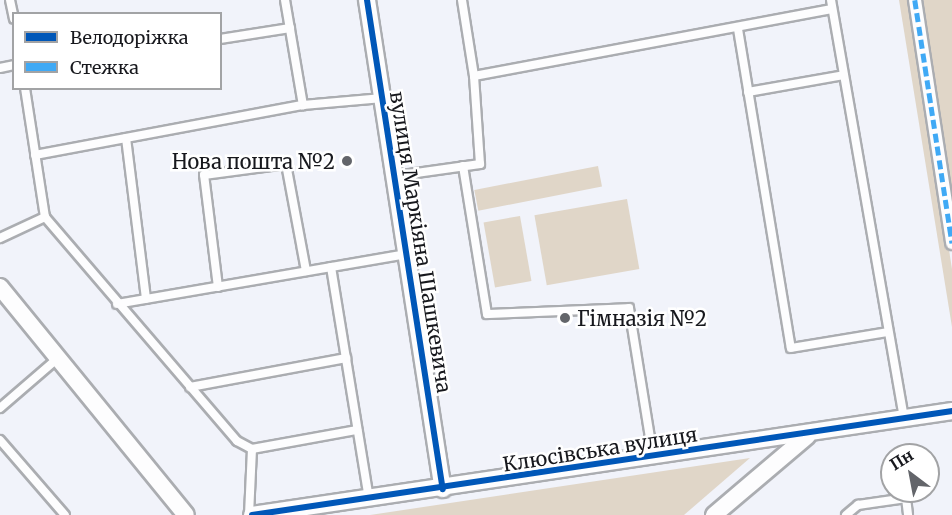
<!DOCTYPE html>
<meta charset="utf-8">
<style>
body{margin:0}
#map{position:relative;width:952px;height:515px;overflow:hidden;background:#f1f3fa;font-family:Merriweather,serif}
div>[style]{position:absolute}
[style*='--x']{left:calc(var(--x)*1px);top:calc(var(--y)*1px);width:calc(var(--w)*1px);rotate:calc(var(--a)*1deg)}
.green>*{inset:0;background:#e0d6c8;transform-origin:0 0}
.roads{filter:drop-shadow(2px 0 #abadb1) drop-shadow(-2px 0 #abadb1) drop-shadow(0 2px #abadb1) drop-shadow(0 -2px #abadb1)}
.service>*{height:8px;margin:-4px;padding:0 4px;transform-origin:4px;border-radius:4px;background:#fdfdfe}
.pedestrian>*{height:12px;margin:-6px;padding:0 6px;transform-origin:6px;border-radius:6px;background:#fdfdfe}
.minor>*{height:16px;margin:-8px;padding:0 8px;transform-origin:8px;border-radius:8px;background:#fdfdfe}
.quiet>*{height:4.5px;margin-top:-2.25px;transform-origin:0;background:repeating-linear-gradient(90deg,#3fa9f5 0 9px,transparent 0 13.5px)}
.cycleway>*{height:6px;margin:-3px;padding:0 3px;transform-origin:3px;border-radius:3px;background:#0057b8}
.dots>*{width:16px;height:16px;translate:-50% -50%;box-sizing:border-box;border:3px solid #fff;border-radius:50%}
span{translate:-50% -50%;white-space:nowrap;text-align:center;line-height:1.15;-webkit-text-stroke:5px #fff;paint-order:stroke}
.poi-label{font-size:20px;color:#17181d}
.right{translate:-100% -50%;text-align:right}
.left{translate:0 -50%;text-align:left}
.street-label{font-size:20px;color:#17181d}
.legend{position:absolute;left:12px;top:12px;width:210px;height:78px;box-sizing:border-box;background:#fff;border:2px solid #a2a3a5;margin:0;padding:8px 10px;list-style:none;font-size:18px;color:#17181d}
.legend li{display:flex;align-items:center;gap:12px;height:30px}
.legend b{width:30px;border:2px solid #a2a3a5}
.north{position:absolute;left:880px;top:443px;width:60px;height:60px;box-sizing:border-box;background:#fff;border:2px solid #a2a3a5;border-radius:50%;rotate:328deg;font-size:16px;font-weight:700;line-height:24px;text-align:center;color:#17181d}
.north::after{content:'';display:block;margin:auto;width:21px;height:27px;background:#63656a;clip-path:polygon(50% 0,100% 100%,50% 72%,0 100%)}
</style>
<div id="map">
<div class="green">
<i style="clip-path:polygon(899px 0,910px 0,952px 269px,952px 327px)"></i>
<i style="clip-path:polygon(922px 0,952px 0,952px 195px)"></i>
<i style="left:598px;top:166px;width:21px;height:126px;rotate:79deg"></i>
<i style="left:627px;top:199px;width:71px;height:94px;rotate:80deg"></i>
<i style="left:520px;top:216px;width:66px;height:37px;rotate:80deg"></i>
<i style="clip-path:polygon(750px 458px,684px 515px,370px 515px)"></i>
</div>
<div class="roads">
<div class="service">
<i style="--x:10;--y:0;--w:19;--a:78"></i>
<i style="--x:285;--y:0;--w:107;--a:80.3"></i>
<i style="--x:831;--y:0;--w:424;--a:80.1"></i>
<i style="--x:738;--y:29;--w:323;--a:80.6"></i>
<i style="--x:791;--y:348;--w:98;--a:-9.4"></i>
<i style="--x:220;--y:39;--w:71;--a:-8.9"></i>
<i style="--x:0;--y:68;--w:14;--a:-12"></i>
<i style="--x:474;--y:76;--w:364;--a:-10.6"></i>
<i style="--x:25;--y:88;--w:131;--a:81.2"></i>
<i style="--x:45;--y:217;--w:295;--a:49.4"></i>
<i style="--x:237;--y:441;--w:17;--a:28"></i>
<i style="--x:252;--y:449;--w:107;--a:-10.3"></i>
<i style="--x:748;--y:92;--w:97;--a:-10"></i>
<i style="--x:126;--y:138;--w:162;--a:82.9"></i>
<i style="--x:35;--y:155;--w:273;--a:-10.6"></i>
<i style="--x:303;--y:105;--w:80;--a:-5"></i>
<i style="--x:463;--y:166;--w:150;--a:80.8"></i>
<i style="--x:487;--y:314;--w:142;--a:-2.4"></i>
<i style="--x:629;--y:308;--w:151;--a:80.8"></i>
<i style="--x:395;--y:176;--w:86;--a:-8"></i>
<i style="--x:480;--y:164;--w:88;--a:-93.9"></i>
<i style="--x:474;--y:76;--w:77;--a:-99"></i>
<i style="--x:0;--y:238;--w:50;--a:-25"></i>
<i style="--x:331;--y:267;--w:236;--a:80.7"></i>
<i style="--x:218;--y:287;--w:113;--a:-97.1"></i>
<i style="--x:204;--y:175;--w:83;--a:-7.6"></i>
<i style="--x:286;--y:164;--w:109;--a:79.4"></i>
<i style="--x:117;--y:304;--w:293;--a:-9.8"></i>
<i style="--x:190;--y:387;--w:159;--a:-10.5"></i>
<i style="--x:0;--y:408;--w:77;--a:-40.8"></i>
<i style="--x:0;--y:440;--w:99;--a:49.1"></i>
<i style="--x:249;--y:515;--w:66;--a:-87.4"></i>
<i style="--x:846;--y:515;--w:16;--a:-40"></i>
<i style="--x:858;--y:505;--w:49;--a:-8.3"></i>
<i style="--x:906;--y:498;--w:17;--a:83"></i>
</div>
<div class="pedestrian">
<i style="--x:915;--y:0;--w:246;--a:81.3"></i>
</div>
<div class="minor">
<i style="--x:367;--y:0;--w:495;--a:81.2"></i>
<i style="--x:0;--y:287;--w:294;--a:50.8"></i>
<i style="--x:252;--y:515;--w:708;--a:-8.45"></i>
<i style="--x:714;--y:515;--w:122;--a:-40.3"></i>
</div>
</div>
<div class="quiet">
<i style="--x:915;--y:0;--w:246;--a:81.3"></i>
</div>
<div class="cycleway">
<i style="--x:367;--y:0;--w:495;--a:81.2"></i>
<i style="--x:252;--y:515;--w:708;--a:-8.45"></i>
</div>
<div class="dots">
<i style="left:347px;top:161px;background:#63656a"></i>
<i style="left:565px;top:318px;background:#63656a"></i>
</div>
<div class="poi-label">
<span class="right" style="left:335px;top:161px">Нова пошта №2</span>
<span class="left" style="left:577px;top:318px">Гімназія №2</span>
</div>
<div class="street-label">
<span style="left:421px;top:242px;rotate:81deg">вулиця Маркіяна Шашкевича</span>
<span style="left:600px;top:449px;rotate:-9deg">Клюсівська вулиця</span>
</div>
<ul class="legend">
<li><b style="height:8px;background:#0057b8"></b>Велодоріжка</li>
<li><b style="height:8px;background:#3fa9f5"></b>Стежка</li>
</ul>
<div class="north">Пн</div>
</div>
